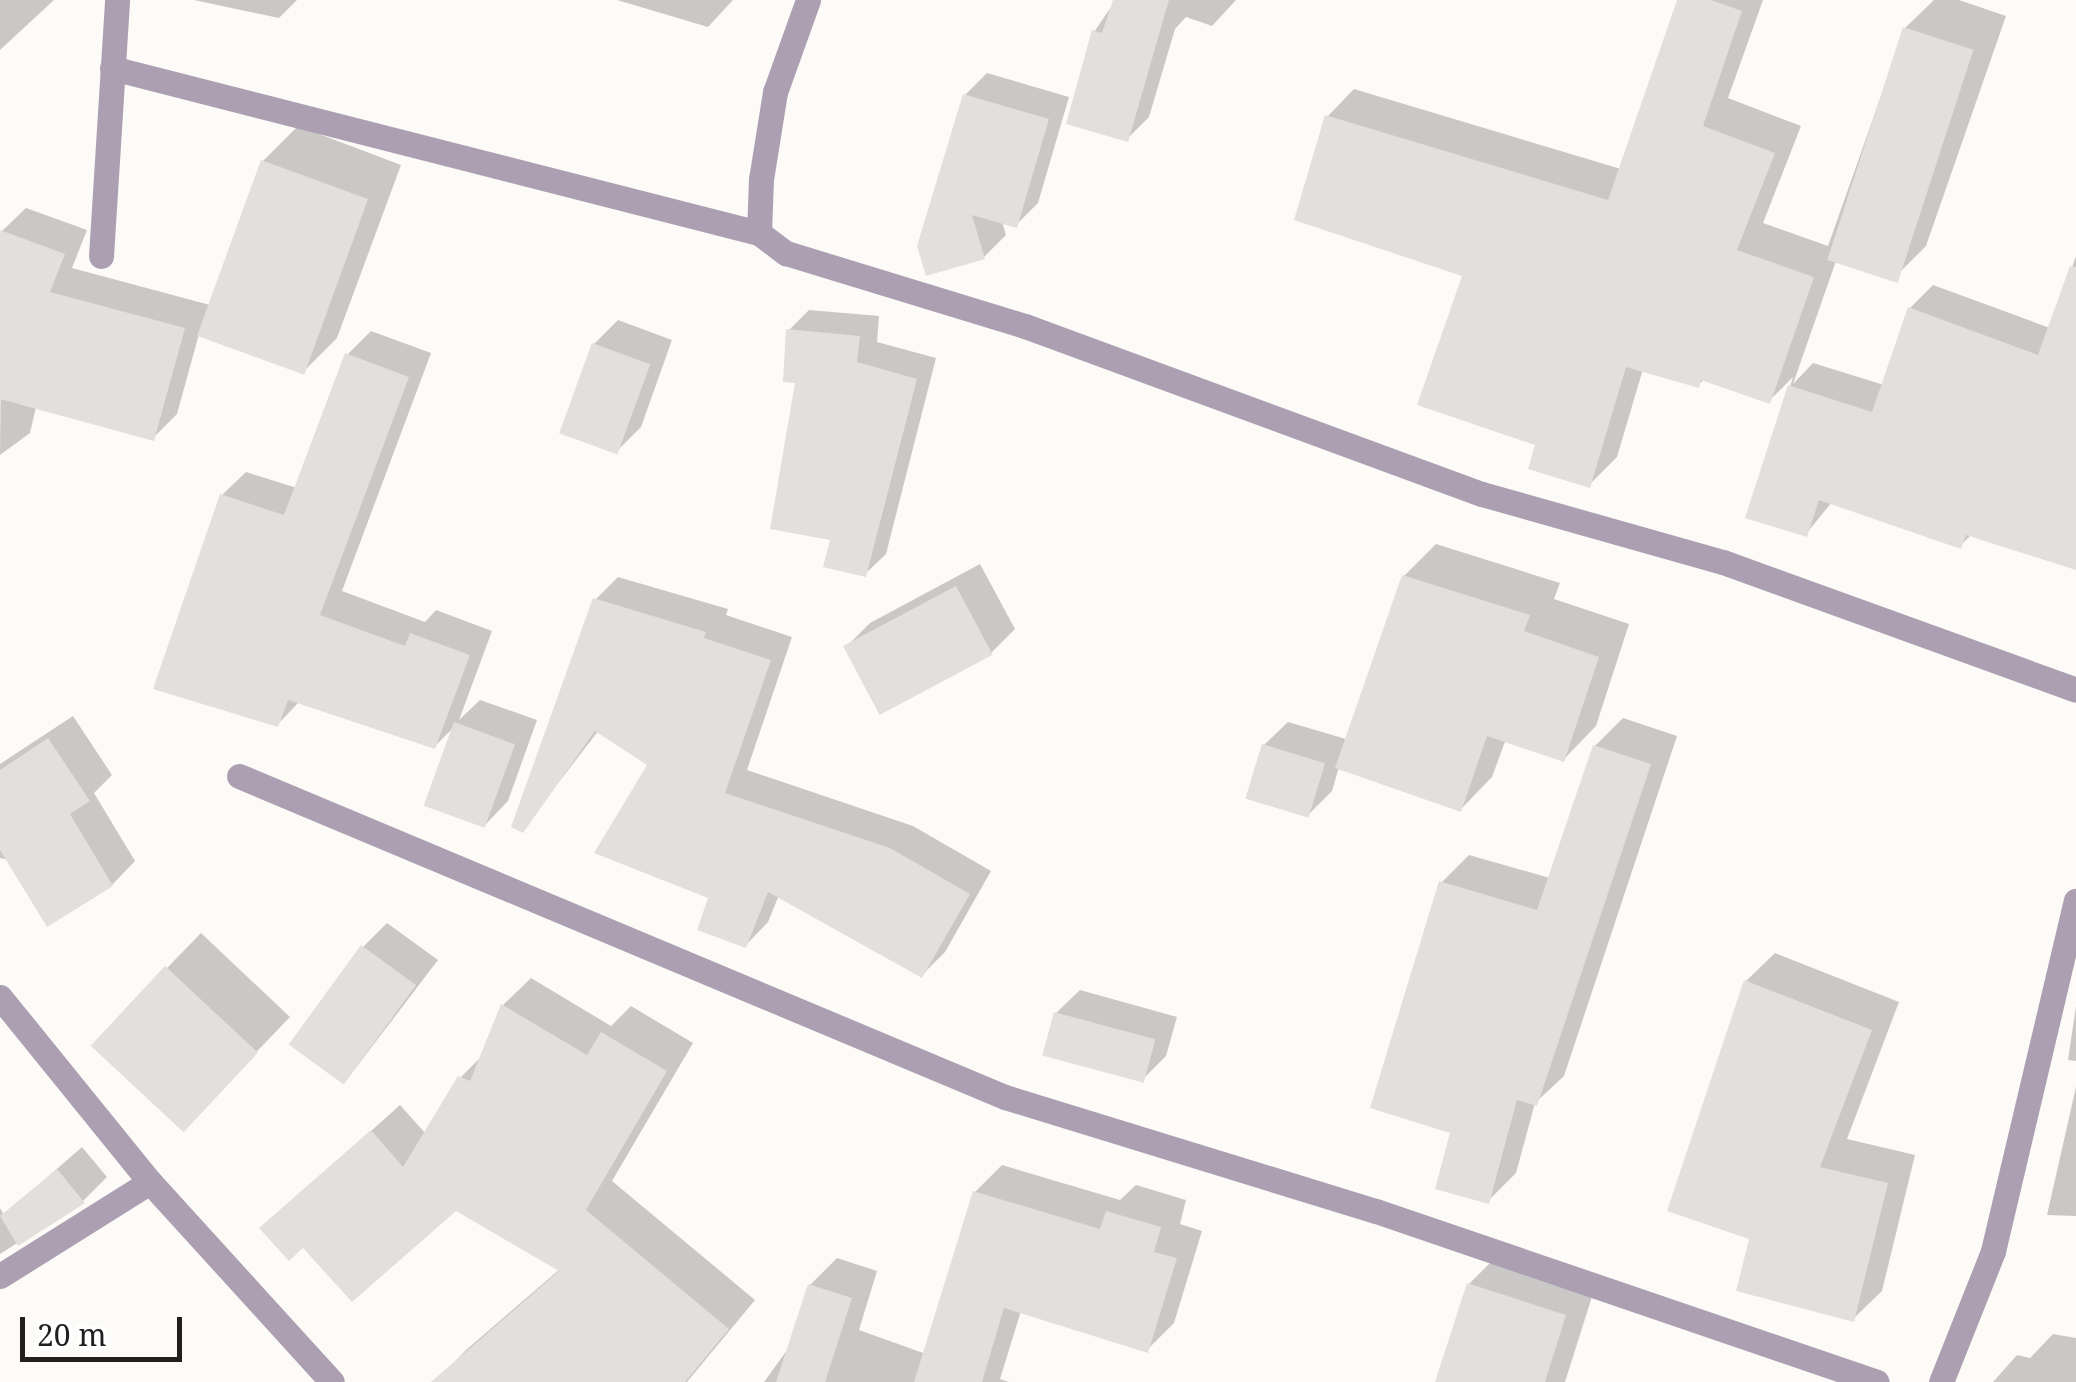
<!DOCTYPE html>
<style>
body{margin:0}
#map{position:relative;width:2076px;height:1382px;overflow:hidden;background:#fcfbf8;font-family:"Noto Serif",serif}
div>[style]{position:absolute}
[style*='--x']{left:calc(var(--x)*1px);top:calc(var(--y)*1px);width:calc(var(--w)*1px);rotate:calc(var(--a)*1deg)}
.shadow>*{inset:0;background:#0003}
.building>*{inset:0;background:#e2dfdc;transform-origin:0 0}
.minor>*{height:25px;margin:-12.5px;padding:0 12.5px;transform-origin:12.5px;border-radius:12.5px;background:#ad9fb2}
span{translate:-50% -50%;white-space:nowrap;text-align:center;line-height:1.15;-webkit-text-stroke:8px #fff;paint-order:stroke}
.scale{position:absolute;left:20px;top:1317px;width:162px;height:45px;box-sizing:border-box;border:5px solid #21201f;border-top:0;padding-left:12px;font-size:30px;line-height:35px;white-space:nowrap;color:#21201f;-webkit-text-stroke:8px #fff;paint-order:stroke}
</style>
<div id="map">
<div class="shadow">
<i style="clip-path:polygon(0 0,54px 0,0 50px)"></i>
<i style="clip-path:polygon(194px 0,297px 0,279px 18px)"></i>
<i style="clip-path:polygon(617px 0,733px 0,708px 27px)"></i>
<i style="clip-path:polygon(1116px 0,1236px 0,1212px 26px,1186px 17px,1175px 29px,1149px 117px,1127px 139px,1094px 32px)"></i>
<i style="clip-path:polygon(1679px 0,1763px 0,1728px 98px,1801px 126px,1763px 223px,1828px 246px,1905px 28px,1934px 0,1959px 0,2006px 16px,1926px 246px,1892px 280px,1836px 261px,1793px 384px,1813px 363px,1884px 385px,1910px 308px,1933px 285px,2050px 328px,2076px 256px,2076px 567px,1972px 534px,1960px 546px,1832px 502px,1806px 534px,1749px 516px,1793px 377px,1769px 401px,1705px 379px,1698px 385px,1643px 369px,1617px 457px,1589px 485px,1538px 444px,1465px 274px,1327px 117px,1354px 89px,1621px 169px)"></i>
<i style="clip-path:polygon(987px 73px,1069px 97px,1038px 203px,1016px 225px,1002px 221px,1006px 235px,984px 257px,928px 273px,965px 95px)"></i>
<i style="clip-path:polygon(298px 126px,401px 165px,337px 338px,303px 372px,199px 334px,177px 414px,153px 438px,36px 407px,30px 433px,0 455px,2px 231px,26px 208px,87px 230px,72px 268px,210px 305px,263px 161px)"></i>
<i style="clip-path:polygon(809px 310px,879px 316px,877px 342px,936px 358px,886px 554px,865px 574px,833px 538px,798px 380px,789px 330px)"></i>
<i style="clip-path:polygon(618px 320px,672px 340px,641px 427px,617px 451px,594px 344px)"></i>
<i style="clip-path:polygon(371px 331px,431px 353px,342px 591px,425px 622px,436px 610px,492px 631px,459px 720px,480px 700px,537px 720px,508px 801px,485px 825px,455px 726px,435px 746px,300px 701px,278px 724px,222px 495px,246px 472px,297px 488px,347px 355px)"></i>
<i style="clip-path:polygon(1436px 544px,1560px 583px,1554px 599px,1629px 624px,1596px 726px,1564px 759px,1506px 739px,1492px 777px,1460px 810px,1339px 767px,1332px 791px,1308px 815px,1264px 745px,1288px 722px,1346px 739px,1404px 576px)"></i>
<i style="clip-path:polygon(980px 564px,1015px 629px,991px 653px,846px 647px,870px 623px)"></i>
<i style="clip-path:polygon(618px 577px,728px 609px,726px 615px,792px 637px,747px 770px,913px 826px,991px 871px,945px 952px,922px 975px,779px 895px,768px 922px,745px 946px,712px 897px,651px 764px,599px 730px,522px 830px,595px 600px)"></i>
<i style="clip-path:polygon(73px 716px,112px 775px,94px 793px,135px 861px,112px 885px,0 858px,0 764px)"></i>
<i style="clip-path:polygon(1623px 718px,1677px 736px,1564px 1076px,1535px 1103px,1516px 1173px,1488px 1201px,1453px 1131px,1441px 883px,1469px 855px,1550px 878px,1595px 746px)"></i>
<i style="clip-path:polygon(387px 923px,438px 960px,345px 1082px,363px 947px)"></i>
<i style="clip-path:polygon(201px 933px,290px 1017px,216px 1094px,167px 968px)"></i>
<i style="clip-path:polygon(1775px 953px,1899px 1002px,1847px 1139px,1915px 1155px,1882px 1291px,1853px 1319px,1746px 981px)"></i>
<i style="clip-path:polygon(531px 978px,611px 1026px,631px 1006px,693px 1043px,612px 1181px,755px 1300px,687px 1382px,442px 1382px,439px 1378px,466px 1350px,560px 1269px,456px 1208px,304px 1245px,263px 1228px,400px 1105px,426px 1134px,460px 1078px,483px 1055px,503px 1005px)"></i>
<i style="clip-path:polygon(1080px 990px,1177px 1017px,1166px 1056px,1142px 1080px,1056px 1013px)"></i>
<i style="clip-path:polygon(2076px 1006px,2076px 1061px,2068px 1060px)"></i>
<i style="clip-path:polygon(2076px 1087px,2076px 1216px,2047px 1215px)"></i>
<i style="clip-path:polygon(82px 1147px,107px 1177px,83px 1201px,0 1254px,0 1208px,4px 1215px)"></i>
<i style="clip-path:polygon(1002px 1165px,1120px 1200px,1136px 1185px,1186px 1200px,1180px 1224px,1202px 1231px,1174px 1323px,1147px 1350px,1021px 1311px,1000px 1379px,1009px 1382px,764px 1382px,790px 1346px,810px 1285px,837px 1258px,877px 1271px,859px 1330px,926px 1354px,975px 1192px)"></i>
<i style="clip-path:polygon(1500px 1253px,1596px 1284px,1565px 1382px,1437px 1382px,1469px 1284px)"></i>
<i style="clip-path:polygon(2053px 1334px,2076px 1338px,2076px 1382px,1993px 1382px,2017px 1355px,2030px 1358px)"></i>
</div>
<div class="building">
<i style="clip-path:polygon(1113px 0,1169px 0,1128px 142px,1066px 124px,1092px 30px,1102px 33px)"></i>
<i style="clip-path:polygon(1677px 0,1711px 0,1742px 11px,1703px 126px,1775px 153px,1737px 250px,1814px 277px,1770px 404px,1701px 380px,1699px 388px,1626px 367px,1590px 488px,1528px 469px,1535px 445px,1417px 405px,1462px 276px,1294px 220px,1325px 115px,1608px 200px)"></i>
<i style="left:1903px;top:27px;width:74px;height:245px;rotate:18deg"></i>
<i style="clip-path:polygon(963px 94px,1049px 119px,1017px 228px,972px 215px,985px 259px,926px 276px,917px 246px)"></i>
<i style="left:261px;top:160px;width:114px;height:187px;rotate:20deg"></i>
<i style="clip-path:polygon(0 230px,65px 254px,50px 292px,185px 328px,154px 441px,0 399px)"></i>
<i style="clip-path:polygon(2070px 266px,2076px 267px,2076px 570px,1966px 535px,1961px 549px,1819px 500px,1807px 537px,1745px 518px,1788px 385px,1872px 412px,1908px 307px,2038px 355px)"></i>
<i style="clip-path:polygon(786px 329px,860px 336px,857px 362px,917px 379px,866px 577px,823px 567px,830px 540px,770px 529px,795px 383px,783px 382px)"></i>
<i style="left:592px;top:343px;width:62px;height:96px;rotate:20deg"></i>
<i style="clip-path:polygon(345px 353px,409px 377px,320px 615px,405px 646px,410px 633px,470px 655px,435px 749px,288px 700px,278px 727px,153px 689px,220px 494px,284px 515px)"></i>
<i style="clip-path:polygon(1402px 575px,1530px 615px,1524px 631px,1599px 657px,1564px 762px,1487px 736px,1461px 812px,1335px 768px)"></i>
<i style="left:956px;top:586px;width:78px;height:128px;rotate:62deg"></i>
<i style="clip-path:polygon(593px 598px,706px 632px,704px 638px,771px 660px,725px 793px,890px 848px,970px 894px,922px 978px,768px 892px,746px 948px,697px 930px,708px 898px,594px 853px,647px 765px,595px 731px,523px 833px,511px 827px)"></i>
<i style="left:454px;top:722px;width:65px;height:89px;rotate:20deg"></i>
<i style="clip-path:polygon(48px 738px,90px 801px,70px 814px,113px 886px,47px 927px,0 850px,0 770px)"></i>
<i style="left:1262px;top:744px;width:66px;height:57px;rotate:17deg"></i>
<i style="clip-path:polygon(1593px 745px,1651px 764px,1537px 1106px,1517px 1100px,1489px 1204px,1435px 1189px,1450px 1133px,1370px 1108px,1439px 881px,1537px 910px)"></i>
<i style="left:361px;top:945px;width:68px;height:123px;rotate:36deg"></i>
<i style="left:165px;top:966px;width:127px;height:109px;rotate:43deg"></i>
<i style="clip-path:polygon(1744px 980px,1872px 1030px,1820px 1167px,1888px 1183px,1854px 1322px,1736px 1291px,1749px 1239px,1667px 1211px)"></i>
<i style="clip-path:polygon(501px 1004px,587px 1055px,601px 1032px,667px 1071px,586px 1210px,729px 1329px,685px 1382px,431px 1382px,559px 1271px,456px 1211px,352px 1302px,303px 1248px,289px 1261px,259px 1228px,371px 1130px,403px 1167px,458px 1076px,470px 1081px)"></i>
<i style="left:1054px;top:1012px;width:105px;height:45px;rotate:15deg"></i>
<i style="clip-path:polygon(57px 1169px,85px 1203px,18px 1246px,0 1216px)"></i>
<i style="clip-path:polygon(973px 1191px,1100px 1229px,1106px 1211px,1161px 1227px,1154px 1252px,1177px 1258px,1148px 1353px,1004px 1308px,982px 1382px,914px 1382px)"></i>
<i style="clip-path:polygon(1467px 1283px,1566px 1315px,1545px 1382px,1435px 1382px)"></i>
<i style="clip-path:polygon(808px 1284px,852px 1298px,825px 1382px,776px 1382px)"></i>
</div>
<div class="minor">
<i style="--x:808;--y:0;--w:98;--a:109.7"></i>
<i style="--x:775;--y:92;--w:88;--a:99.1"></i>
<i style="--x:761;--y:179;--w:54;--a:92.1"></i>
<i style="--x:759;--y:233;--w:34;--a:37"></i>
<i style="--x:786;--y:253;--w:250;--a:17"></i>
<i style="--x:1025;--y:326;--w:487;--a:20.2"></i>
<i style="--x:1482;--y:494;--w:250;--a:15.8"></i>
<i style="--x:1723;--y:562;--w:375;--a:19.9"></i>
<i style="--x:112;--y:68;--w:668;--a:14.31"></i>
<i style="--x:101;--y:256;--w:256;--a:-86.4"></i>
<i style="--x:239;--y:776;--w:831;--a:22.74"></i>
<i style="--x:1005;--y:1097;--w:388;--a:17.1"></i>
<i style="--x:1376;--y:1211;--w:529;--a:18.85"></i>
<i style="--x:0;--y:997;--w:238;--a:51"></i>
<i style="--x:150;--y:1182;--w:270;--a:47.7"></i>
<i style="--x:0;--y:1276;--w:177;--a:-32.1"></i>
<i style="--x:1941;--y:1382;--w:141;--a:-68.3"></i>
<i style="--x:1993;--y:1251;--w:360;--a:-76.7"></i>
</div>
<div class="scale">20 m</div>
</div>
